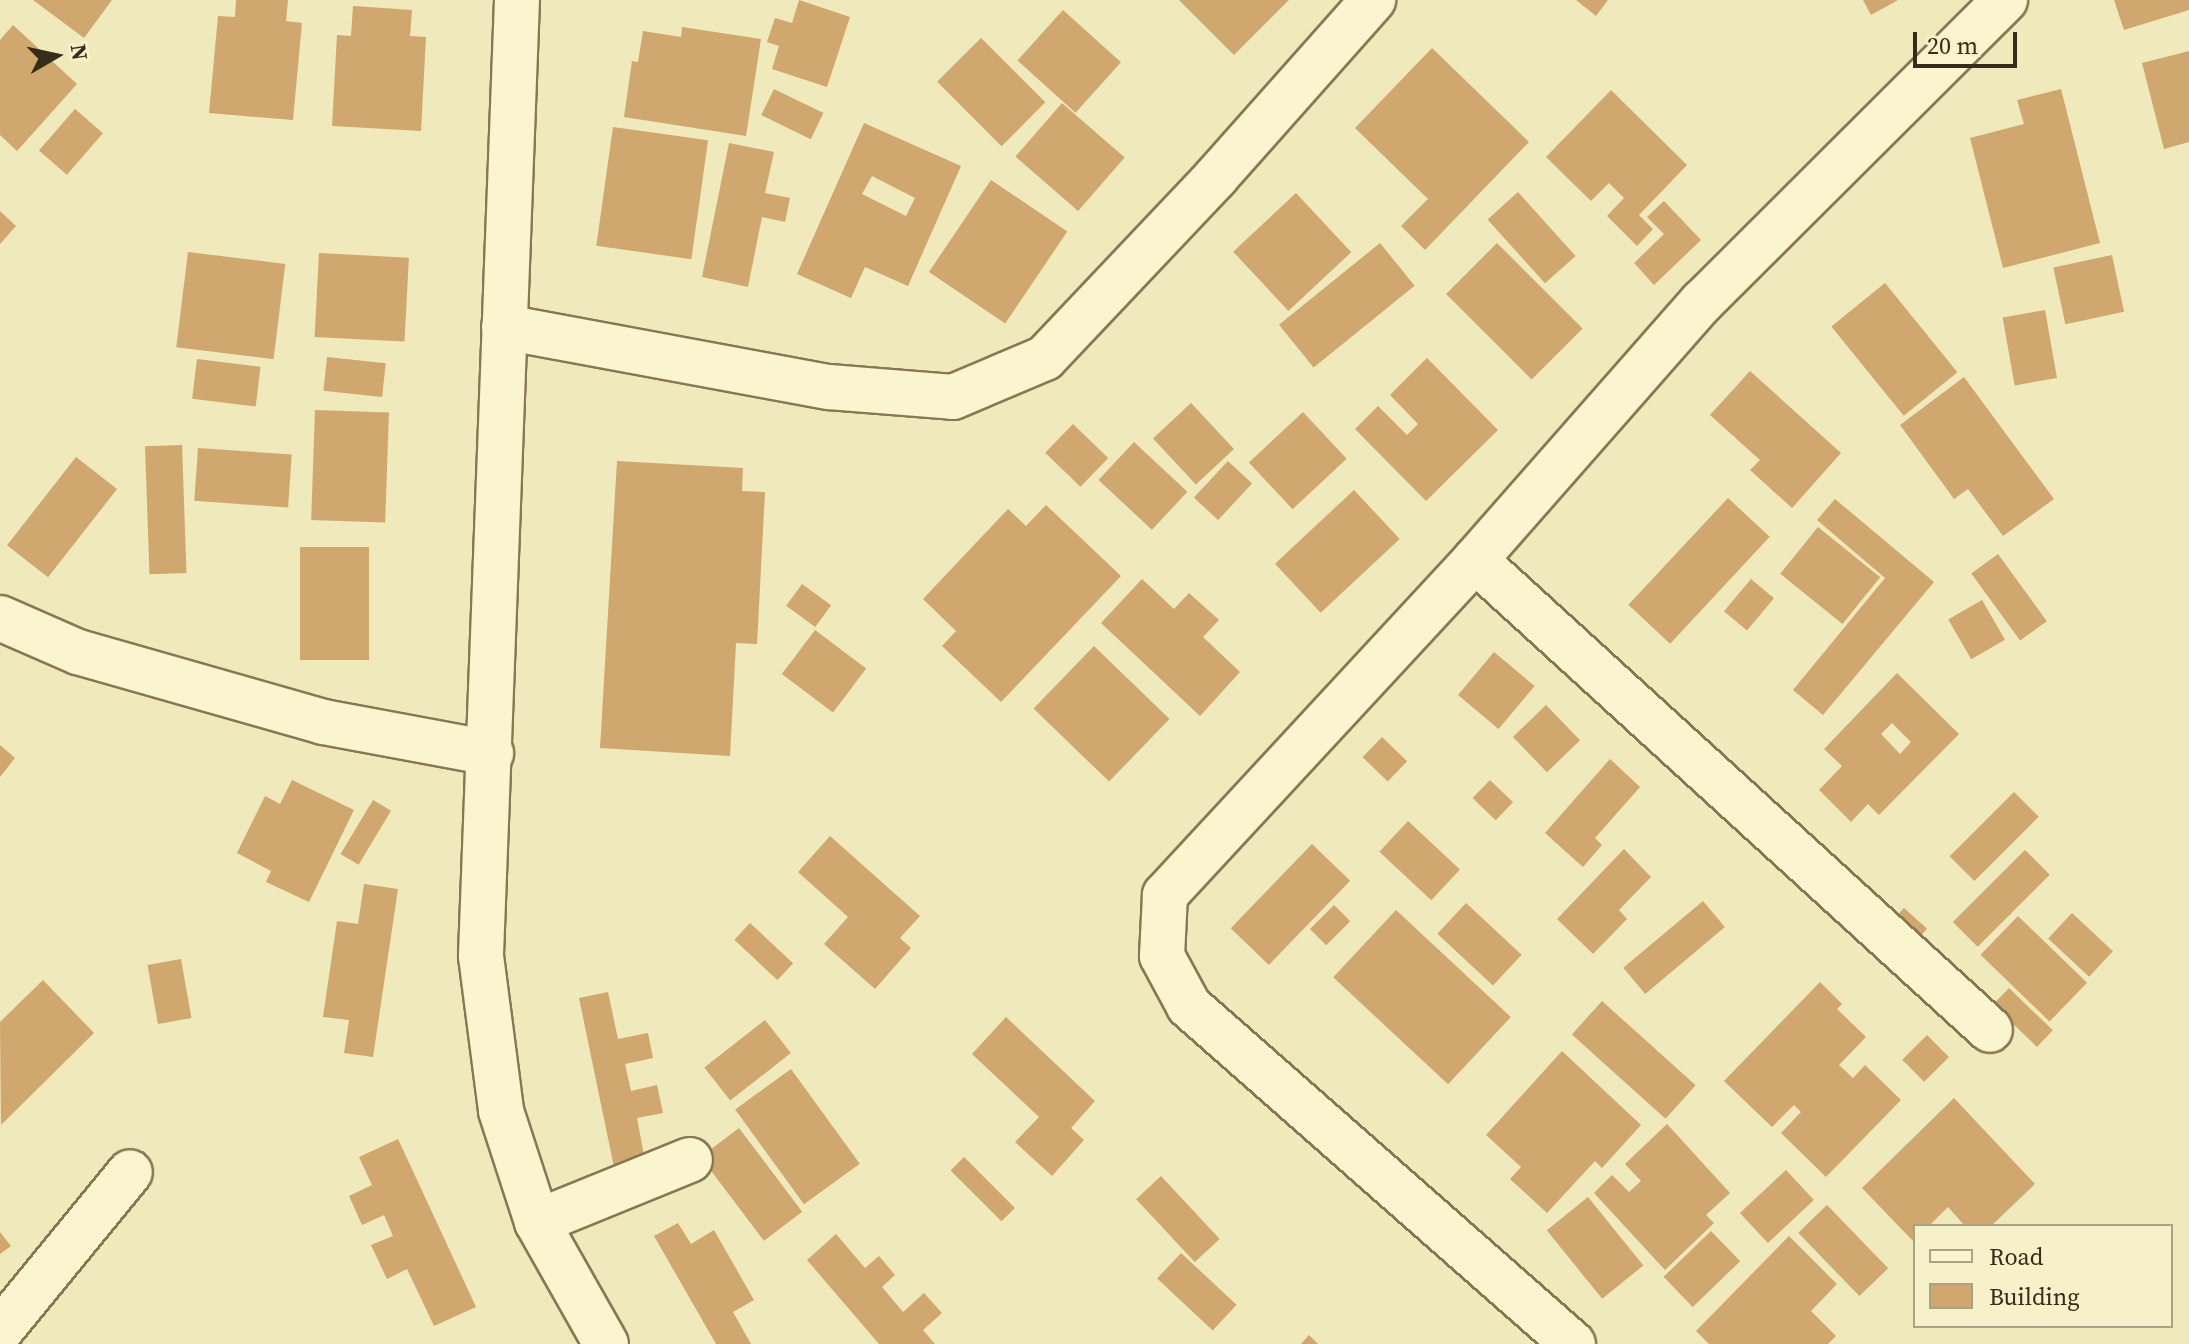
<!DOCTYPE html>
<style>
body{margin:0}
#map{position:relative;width:2189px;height:1344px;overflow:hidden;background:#efe9bb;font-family:"Source Serif 4",serif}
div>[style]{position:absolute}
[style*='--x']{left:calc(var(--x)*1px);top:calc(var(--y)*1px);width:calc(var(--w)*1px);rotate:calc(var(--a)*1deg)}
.building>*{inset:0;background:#d0a76e;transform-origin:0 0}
.roads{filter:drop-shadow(2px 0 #877854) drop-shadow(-2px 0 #877854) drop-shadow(0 2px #877854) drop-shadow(0 -2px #877854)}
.minor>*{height:44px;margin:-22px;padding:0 22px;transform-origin:22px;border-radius:22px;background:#faf5ce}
span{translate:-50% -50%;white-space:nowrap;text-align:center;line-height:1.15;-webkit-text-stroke:7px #f7f1ca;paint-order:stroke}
.legend{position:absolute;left:1913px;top:1224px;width:260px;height:104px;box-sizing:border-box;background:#f7f1ca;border:2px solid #a9a284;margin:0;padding:10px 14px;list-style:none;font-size:24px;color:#352c1a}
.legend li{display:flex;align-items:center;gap:16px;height:40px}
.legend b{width:40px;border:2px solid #a9a284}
.north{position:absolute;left:16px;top:16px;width:80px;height:80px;-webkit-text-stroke:6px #f7f1ca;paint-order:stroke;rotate:81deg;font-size:22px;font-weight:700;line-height:32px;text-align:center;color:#352c1a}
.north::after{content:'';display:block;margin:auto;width:28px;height:36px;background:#352c1a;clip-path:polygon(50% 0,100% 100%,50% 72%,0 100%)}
.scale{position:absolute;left:1913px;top:32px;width:104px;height:36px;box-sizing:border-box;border:4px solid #352c1a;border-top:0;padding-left:10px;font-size:24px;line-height:28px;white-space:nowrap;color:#352c1a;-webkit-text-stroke:6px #f7f1ca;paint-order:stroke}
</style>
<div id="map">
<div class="building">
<i style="clip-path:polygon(33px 0,112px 0,84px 38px)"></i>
<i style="clip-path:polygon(236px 0,288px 0,286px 21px,302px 23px,293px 120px,209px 113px,218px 16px,235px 17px)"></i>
<i style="clip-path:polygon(799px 0,850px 17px,827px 87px,772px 69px,779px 46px,767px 42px,775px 18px,792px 23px)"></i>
<i style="clip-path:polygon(1179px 0,1289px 0,1234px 55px)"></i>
<i style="clip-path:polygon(1576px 0,1608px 0,1596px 16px)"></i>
<i style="clip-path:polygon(1863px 0,1898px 0,1871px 15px)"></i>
<i style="clip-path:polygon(2114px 0,2189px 0,2189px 10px,2124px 30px)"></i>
<i style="clip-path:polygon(353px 6px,412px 10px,410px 36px,426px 37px,421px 131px,332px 126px,337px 35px,351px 36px)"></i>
<i style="left:1063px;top:10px;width:78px;height:68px;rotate:42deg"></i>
<i style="clip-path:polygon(13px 25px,77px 84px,17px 151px,0 135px,0 40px)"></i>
<i style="clip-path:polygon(682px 27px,761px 39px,746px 136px,624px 117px,632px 61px,638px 62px,643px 31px,681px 37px)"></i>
<i style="left:981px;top:38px;width:91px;height:62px;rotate:45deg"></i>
<i style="clip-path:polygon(1432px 48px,1529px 142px,1425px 250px,1401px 226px,1428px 199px,1355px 128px)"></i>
<i style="clip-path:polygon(2189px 51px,2189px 142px,2164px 149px,2142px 63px)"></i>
<i style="left:774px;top:89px;width:55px;height:29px;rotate:26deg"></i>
<i style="clip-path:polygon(2061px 89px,2100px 243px,2003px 268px,1970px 138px,2024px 124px,2017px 100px)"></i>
<i style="clip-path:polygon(1611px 90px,1687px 165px,1639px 215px,1653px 229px,1637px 246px,1607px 216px,1624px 198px,1609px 183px,1591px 201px,1546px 157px)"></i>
<i style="left:1062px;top:103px;width:83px;height:71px;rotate:41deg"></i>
<i style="left:75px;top:109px;width:37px;height:55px;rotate:41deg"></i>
<i style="clip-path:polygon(evenodd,864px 123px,961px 166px,908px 286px,865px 267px,851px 298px,797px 274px,864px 123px,872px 176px,915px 198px,906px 216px,862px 194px,872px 176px)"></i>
<i style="left:613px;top:127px;width:96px;height:120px;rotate:8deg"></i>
<i style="clip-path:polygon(729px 143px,774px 152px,765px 193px,790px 198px,785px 222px,762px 217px,748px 287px,702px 277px)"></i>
<i style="left:991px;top:180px;width:92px;height:111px;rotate:34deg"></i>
<i style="left:1518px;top:192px;width:86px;height:41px;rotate:48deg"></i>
<i style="left:1296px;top:193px;width:81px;height:86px;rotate:47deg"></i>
<i style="clip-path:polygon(1664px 201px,1701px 240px,1654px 285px,1634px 263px,1664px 234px,1647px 217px)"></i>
<i style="clip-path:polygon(0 211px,16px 226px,0 244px)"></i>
<i style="left:1380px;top:243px;width:55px;height:130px;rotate:51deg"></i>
<i style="left:1497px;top:243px;width:121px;height:72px;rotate:45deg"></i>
<i style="left:188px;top:252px;width:98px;height:96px;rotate:7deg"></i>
<i style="left:319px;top:253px;width:90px;height:84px;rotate:3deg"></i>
<i style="left:2112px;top:255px;width:58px;height:60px;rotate:78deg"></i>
<i style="left:1885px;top:283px;width:115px;height:69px;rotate:51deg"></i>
<i style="left:2045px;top:310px;width:69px;height:43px;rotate:80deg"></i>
<i style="left:327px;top:357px;width:59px;height:34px;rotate:6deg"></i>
<i style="clip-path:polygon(1427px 358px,1498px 430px,1426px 501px,1355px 429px,1378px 406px,1407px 435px,1418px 424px,1390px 395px)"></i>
<i style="left:197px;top:359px;width:64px;height:40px;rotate:7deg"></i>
<i style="clip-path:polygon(1750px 371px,1841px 453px,1792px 508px,1750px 470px,1760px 460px,1710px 415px)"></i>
<i style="clip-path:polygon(1964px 377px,2054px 499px,2003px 536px,1968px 489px,1954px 499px,1900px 425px)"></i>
<i style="left:1191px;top:403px;width:63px;height:52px;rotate:47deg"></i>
<i style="left:315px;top:410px;width:74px;height:110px;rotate:2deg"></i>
<i style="left:1303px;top:412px;width:64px;height:74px;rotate:47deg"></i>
<i style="left:1073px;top:424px;width:49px;height:40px;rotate:44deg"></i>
<i style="left:1134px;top:442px;width:73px;height:52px;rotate:43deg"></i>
<i style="left:182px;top:445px;width:128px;height:37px;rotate:88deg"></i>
<i style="left:198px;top:448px;width:94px;height:53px;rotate:4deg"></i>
<i style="left:76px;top:457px;width:52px;height:112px;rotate:38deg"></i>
<i style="clip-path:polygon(617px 461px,743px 468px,742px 491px,765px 492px,757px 644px,736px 643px,730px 756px,600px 748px)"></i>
<i style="left:1228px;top:461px;width:33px;height:50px;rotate:43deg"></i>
<i style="left:1354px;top:490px;width:67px;height:108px;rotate:47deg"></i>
<i style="left:1728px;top:498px;width:57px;height:146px;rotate:43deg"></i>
<i style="clip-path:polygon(1835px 499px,1934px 582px,1823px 715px,1793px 690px,1885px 578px,1817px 520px)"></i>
<i style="clip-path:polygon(1046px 505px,1121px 576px,1001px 702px,942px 646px,956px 631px,923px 599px,1008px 509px,1026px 526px)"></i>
<i style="left:1818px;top:527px;width:80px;height:60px;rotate:39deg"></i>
<i style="left:300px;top:547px;width:69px;height:113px"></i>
<i style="left:1998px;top:554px;width:83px;height:33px;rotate:54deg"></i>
<i style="clip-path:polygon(1142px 579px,1174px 609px,1189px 593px,1219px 620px,1203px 637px,1240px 672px,1200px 716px,1101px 623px)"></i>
<i style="left:1751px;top:579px;width:30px;height:42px;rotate:40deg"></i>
<i style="left:802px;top:584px;width:36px;height:27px;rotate:36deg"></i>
<i style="left:1982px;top:600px;width:46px;height:39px;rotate:60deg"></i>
<i style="left:815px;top:630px;width:64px;height:55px;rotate:37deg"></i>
<i style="left:1094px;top:646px;width:105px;height:87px;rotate:44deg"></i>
<i style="left:1494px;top:652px;width:53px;height:56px;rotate:40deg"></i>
<i style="clip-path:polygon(evenodd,1897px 673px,1959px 734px,1879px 815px,1868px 804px,1851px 822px,1819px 790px,1842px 766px,1824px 749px,1897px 673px,1892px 723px,1911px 742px,1900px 754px,1881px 734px,1892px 723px)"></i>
<i style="left:1546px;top:705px;width:49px;height:46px;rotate:46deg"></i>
<i style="left:1382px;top:737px;width:35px;height:28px;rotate:44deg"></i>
<i style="clip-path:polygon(0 745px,15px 758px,0 777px)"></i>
<i style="clip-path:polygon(1610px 759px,1640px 787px,1595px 838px,1602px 845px,1583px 867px,1545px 833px)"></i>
<i style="clip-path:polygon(292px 780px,354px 810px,309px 902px,266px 882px,271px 871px,237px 853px,265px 796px,280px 804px)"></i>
<i style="left:1490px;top:780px;width:32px;height:25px;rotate:44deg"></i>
<i style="left:2014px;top:792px;width:35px;height:91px;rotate:45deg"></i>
<i style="left:373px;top:800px;width:21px;height:63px;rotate:31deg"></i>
<i style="left:1408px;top:821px;width:71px;height:42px;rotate:43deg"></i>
<i style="clip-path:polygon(830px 836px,920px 916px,900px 938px,911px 948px,875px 989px,824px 944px,848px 917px,798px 872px)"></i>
<i style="left:1312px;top:844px;width:53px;height:117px;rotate:44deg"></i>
<i style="clip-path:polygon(1624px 849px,1651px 877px,1619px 910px,1627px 919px,1593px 954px,1557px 919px)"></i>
<i style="left:2025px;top:850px;width:35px;height:102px;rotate:45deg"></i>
<i style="clip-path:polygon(364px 884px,398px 889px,373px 1057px,344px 1053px,349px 1020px,323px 1017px,337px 921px,358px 924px)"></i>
<i style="left:1703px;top:901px;width:34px;height:104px;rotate:50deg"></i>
<i style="left:1466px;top:903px;width:76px;height:42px;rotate:43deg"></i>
<i style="left:1334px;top:905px;width:23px;height:34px;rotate:45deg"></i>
<i style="left:1904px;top:908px;width:31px;height:19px;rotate:42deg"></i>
<i style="left:1396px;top:910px;width:157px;height:92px;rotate:43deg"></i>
<i style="left:2072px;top:913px;width:56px;height:35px;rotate:43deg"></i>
<i style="left:2018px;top:916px;width:96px;height:54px;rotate:44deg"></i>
<i style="left:750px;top:923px;width:59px;height:23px;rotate:43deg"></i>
<i style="left:181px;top:959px;width:60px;height:34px;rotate:80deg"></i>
<i style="clip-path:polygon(43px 980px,94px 1033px,1px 1125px,0 1022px)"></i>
<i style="clip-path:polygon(1820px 982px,1842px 1004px,1837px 1009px,1866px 1037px,1839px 1065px,1853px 1078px,1865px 1065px,1901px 1100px,1826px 1177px,1781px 1133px,1801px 1112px,1794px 1105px,1772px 1127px,1724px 1081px)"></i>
<i style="left:2009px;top:988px;width:61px;height:23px;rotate:44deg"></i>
<i style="clip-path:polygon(608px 992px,618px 1039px,648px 1033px,653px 1058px,625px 1064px,631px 1091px,657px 1085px,663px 1113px,637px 1118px,646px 1166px,615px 1172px,579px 998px)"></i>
<i style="left:1602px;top:1001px;width:126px;height:45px;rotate:42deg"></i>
<i style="clip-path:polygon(1006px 1017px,1095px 1101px,1071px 1128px,1084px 1140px,1052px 1176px,1015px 1142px,1039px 1117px,972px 1054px)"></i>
<i style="left:765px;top:1020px;width:42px;height:77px;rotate:52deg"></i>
<i style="left:1927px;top:1035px;width:31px;height:35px;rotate:45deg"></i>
<i style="clip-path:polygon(1562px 1051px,1641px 1125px,1602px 1168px,1595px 1161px,1547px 1213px,1510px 1179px,1521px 1167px,1486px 1135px)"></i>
<i style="left:791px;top:1069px;width:117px;height:69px;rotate:54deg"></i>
<i style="clip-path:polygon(1954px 1098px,2035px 1184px,1991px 1226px,1965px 1226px,1948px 1207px,1929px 1226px,1915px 1226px,1913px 1241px,1862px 1188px)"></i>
<i style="clip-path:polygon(1667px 1124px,1730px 1193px,1706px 1215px,1714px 1223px,1665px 1270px,1594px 1193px,1612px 1175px,1629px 1192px,1641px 1181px,1625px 1164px)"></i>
<i style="left:739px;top:1128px;width:105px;height:48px;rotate:53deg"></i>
<i style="clip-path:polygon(398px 1139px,476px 1307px,434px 1326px,407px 1269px,387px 1279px,371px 1245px,393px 1236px,384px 1215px,362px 1225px,349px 1196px,372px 1185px,359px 1157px)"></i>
<i style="left:964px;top:1157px;width:72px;height:19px;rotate:45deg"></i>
<i style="left:1786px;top:1170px;width:41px;height:63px;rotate:47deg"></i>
<i style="left:1161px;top:1176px;width:86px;height:34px;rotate:47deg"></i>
<i style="left:1588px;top:1197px;width:88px;height:53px;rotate:51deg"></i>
<i style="left:1827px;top:1205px;width:88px;height:40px;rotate:46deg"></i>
<i style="clip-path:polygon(678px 1223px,691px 1244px,714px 1230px,754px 1300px,733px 1312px,751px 1344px,716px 1344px,654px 1236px)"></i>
<i style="left:1711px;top:1231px;width:42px;height:66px;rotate:46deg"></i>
<i style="clip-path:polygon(0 1232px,11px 1246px,0 1254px)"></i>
<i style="clip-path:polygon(836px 1234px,865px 1268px,879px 1256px,895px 1275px,882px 1287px,903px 1312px,924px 1293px,942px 1313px,923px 1330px,935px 1344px,879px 1344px,807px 1260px)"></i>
<i style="clip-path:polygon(1789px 1236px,1837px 1284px,1811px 1311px,1836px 1336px,1828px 1344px,1709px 1344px,1696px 1331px)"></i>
<i style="left:1181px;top:1253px;width:76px;height:35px;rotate:43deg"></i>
<i style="clip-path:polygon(1309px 1335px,1318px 1344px,1301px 1344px)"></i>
</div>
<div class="roads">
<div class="minor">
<i style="--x:517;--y:0;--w:957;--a:92.16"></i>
<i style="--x:481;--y:956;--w:156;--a:82.6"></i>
<i style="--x:501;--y:1111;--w:117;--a:72"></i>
<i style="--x:537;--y:1222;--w:140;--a:60.5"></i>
<i style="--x:504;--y:327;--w:330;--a:10.5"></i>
<i style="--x:829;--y:387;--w:124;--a:4.6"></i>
<i style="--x:953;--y:397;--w:100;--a:-23"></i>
<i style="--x:1045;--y:358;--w:249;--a:-46.6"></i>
<i style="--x:1216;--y:177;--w:237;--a:-48.4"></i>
<i style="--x:1475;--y:560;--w:697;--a:42.38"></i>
<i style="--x:0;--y:618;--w:85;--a:23.6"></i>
<i style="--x:78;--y:652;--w:255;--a:15.9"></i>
<i style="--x:323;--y:722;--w:171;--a:10.5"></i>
<i style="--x:537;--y:1222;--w:165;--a:-22.1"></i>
<i style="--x:0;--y:1331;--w:205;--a:-50.7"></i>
<i style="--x:1573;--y:1344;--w:512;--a:-138.65"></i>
<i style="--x:1189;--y:1006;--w:57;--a:-118.4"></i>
<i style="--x:1162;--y:956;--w:61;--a:-87.2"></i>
<i style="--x:1165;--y:895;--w:456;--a:-47.2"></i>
<i style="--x:1475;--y:560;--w:344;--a:-48.7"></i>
<i style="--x:1702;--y:302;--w:428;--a:-44.9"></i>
</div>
</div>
<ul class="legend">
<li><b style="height:10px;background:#faf5ce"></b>Road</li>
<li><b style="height:22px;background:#d0a76e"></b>Building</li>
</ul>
<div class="north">N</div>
<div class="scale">20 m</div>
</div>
